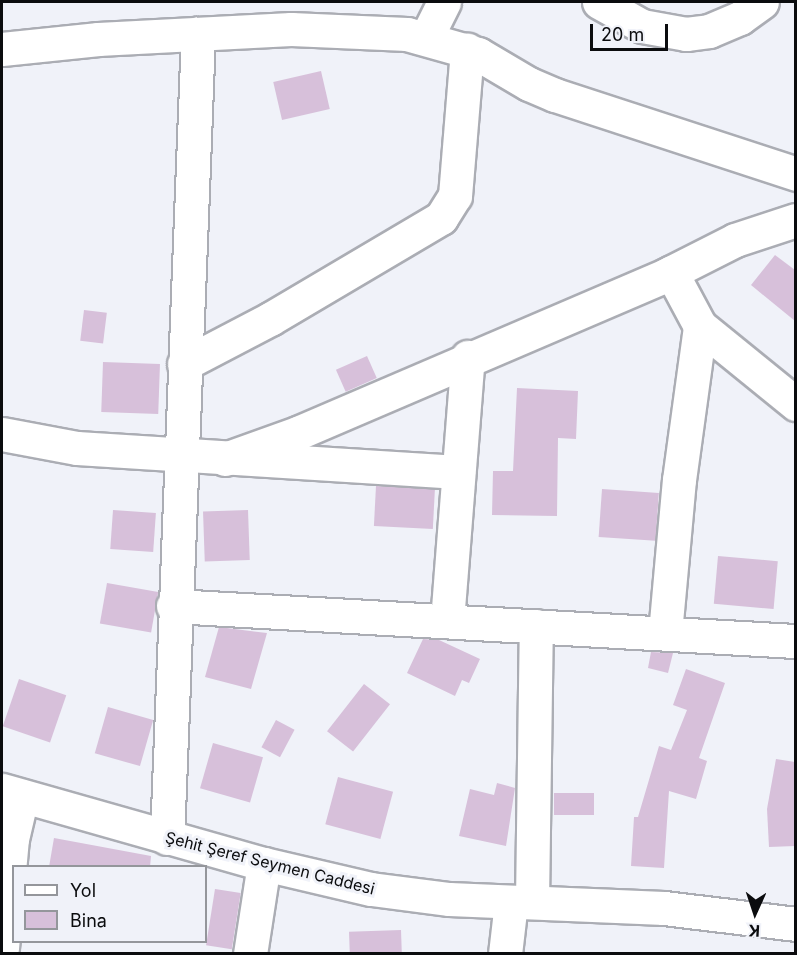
<!DOCTYPE html>
<meta charset="utf-8">
<style>
body{margin:0}
#map{position:relative;width:797px;height:955px;overflow:hidden;background:#f0f2f9;font-family:Inter,sans-serif}
div>[style]{position:absolute}
[style*='--x']{left:calc(var(--x)*1px);top:calc(var(--y)*1px);width:calc(var(--w)*1px);rotate:calc(var(--a)*1deg)}
.building>*{inset:0;background:#d7c0da;transform-origin:0 0}
.roads{filter:drop-shadow(2px 0 #abadb4) drop-shadow(-2px 0 #abadb4) drop-shadow(0 2px #abadb4) drop-shadow(0 -2px #abadb4)}
.minor>*{height:33px;margin:-16.5px;padding:0 16.5px;transform-origin:16.5px;border-radius:16.5px;background:#fff}
span{translate:-50% -50%;white-space:nowrap;text-align:center;line-height:1.15;-webkit-text-stroke:6px #f0f2f9;paint-order:stroke}
.street-label{font-size:16px;color:#0b0c0e}
.frame{position:absolute;inset:0;border:3px solid #0b0c0e;pointer-events:none}
.legend{position:absolute;left:12px;top:865px;width:195px;height:78px;box-sizing:border-box;background:#f0f2f9;border:2px solid #94969b;margin:0;padding:8px 10px;list-style:none;font-size:18px;color:#0b0c0e}
.legend li{display:flex;align-items:center;gap:12px;height:30px}
.legend b{width:30px;border:2px solid #94969b}
.north{position:absolute;left:725px;top:883px;width:60px;height:60px;-webkit-text-stroke:4px #f0f2f9;paint-order:stroke;rotate:183deg;font-size:16px;font-weight:700;line-height:24px;text-align:center;color:#0b0c0e}
.north::after{content:'';display:block;margin:auto;width:21px;height:27px;background:#0b0c0e;clip-path:polygon(50% 0,100% 100%,50% 72%,0 100%)}
.scale{position:absolute;left:590px;top:24px;width:78px;height:27px;box-sizing:border-box;border:3px solid #0b0c0e;border-top:0;padding-left:8px;font-size:18px;line-height:21px;white-space:nowrap;color:#0b0c0e;-webkit-text-stroke:4px #f0f2f9;paint-order:stroke}
</style>
<div id="map">
<div class="building">
<i style="left:321px;top:71px;width:39px;height:49px;rotate:77deg"></i>
<i style="clip-path:polygon(775px 255px,795px 270px,795px 321px,751px 285px)"></i>
<i style="left:84px;top:310px;width:23px;height:31px;rotate:7deg"></i>
<i style="left:367px;top:356px;width:24px;height:34px;rotate:66deg"></i>
<i style="left:103px;top:362px;width:57px;height:50px;rotate:2deg"></i>
<i style="clip-path:polygon(517px 388px,578px 391px,576px 439px,558px 438px,557px 516px,492px 515px,493px 471px,513px 471px)"></i>
<i style="left:376px;top:486px;width:59px;height:40px;rotate:3deg"></i>
<i style="left:602px;top:489px;width:57px;height:48px;rotate:4deg"></i>
<i style="left:113px;top:510px;width:43px;height:39px;rotate:4deg"></i>
<i style="left:248px;top:510px;width:50px;height:45px;rotate:88deg"></i>
<i style="left:718px;top:556px;width:60px;height:48px;rotate:5deg"></i>
<i style="left:107px;top:583px;width:52px;height:41px;rotate:10deg"></i>
<i style="clip-path:polygon(219px 627px,267px 633px,251px 689px,205px 677px)"></i>
<i style="clip-path:polygon(423px 639px,439px 640px,480px 659px,469px 683px,462px 680px,455px 696px,407px 673px)"></i>
<i style="clip-path:polygon(651px 652px,673px 653px,668px 673px,648px 668px)"></i>
<i style="clip-path:polygon(686px 669px,725px 683px,699px 758px,707px 761px,696px 799px,669px 791px,664px 868px,631px 866px,634px 817px,638px 817px,659px 746px,671px 750px,687px 710px,673px 705px)"></i>
<i style="left:19px;top:679px;width:50px;height:50px;rotate:19deg"></i>
<i style="left:364px;top:684px;width:33px;height:60px;rotate:38deg"></i>
<i style="left:108px;top:707px;width:47px;height:48px;rotate:16deg"></i>
<i style="left:276px;top:720px;width:21px;height:31px;rotate:28deg"></i>
<i style="left:213px;top:743px;width:52px;height:47px;rotate:16deg"></i>
<i style="clip-path:polygon(776px 759px,795px 762px,795px 846px,769px 847px,767px 809px)"></i>
<i style="left:338px;top:777px;width:57px;height:49px;rotate:15deg"></i>
<i style="clip-path:polygon(497px 783px,515px 788px,506px 846px,459px 836px,470px 789px,494px 795px)"></i>
<i style="left:554px;top:793px;width:40px;height:22px"></i>
<i style="clip-path:polygon(54px 838px,151px 856px,150px 867px,49px 867px)"></i>
<i style="left:215px;top:889px;width:26px;height:57px;rotate:9deg"></i>
<i style="left:401px;top:930px;width:24px;height:52px;rotate:88deg"></i>
</div>
<div class="roads">
<div class="minor">
<i style="--x:599;--y:2;--w:49;--a:29.2"></i>
<i style="--x:642;--y:26;--w:45;--a:10.3"></i>
<i style="--x:686;--y:34;--w:23;--a:-7"></i>
<i style="--x:709;--y:31;--w:34;--a:-23"></i>
<i style="--x:740;--y:18;--w:27;--a:-36"></i>
<i style="--x:426;--y:38;--w:40;--a:-63.4"></i>
<i style="--x:2;--y:49;--w:97;--a:-5.9"></i>
<i style="--x:98;--y:39;--w:193;--a:-3"></i>
<i style="--x:291;--y:29;--w:116;--a:2.5"></i>
<i style="--x:407;--y:34;--w:74;--a:15.7"></i>
<i style="--x:478;--y:54;--w:59;--a:30.5"></i>
<i style="--x:529;--y:84;--w:28;--a:23"></i>
<i style="--x:555;--y:95;--w:254;--a:18.1"></i>
<i style="--x:700;--y:326;--w:124;--a:39.1"></i>
<i style="--x:184;--y:364;--w:97;--a:-27.6"></i>
<i style="--x:270;--y:319;--w:199;--a:-30.6"></i>
<i style="--x:441;--y:218;--w:26;--a:-58"></i>
<i style="--x:455;--y:196;--w:147;--a:-85.3"></i>
<i style="--x:2;--y:434;--w:76;--a:10.6"></i>
<i style="--x:77;--y:448;--w:382;--a:3.6"></i>
<i style="--x:225;--y:459;--w:80;--a:-19.8"></i>
<i style="--x:300;--y:432;--w:398;--a:-23.2"></i>
<i style="--x:666;--y:275;--w:77;--a:-26.9"></i>
<i style="--x:735;--y:240;--w:64;--a:-18.2"></i>
<i style="--x:173;--y:606;--w:624;--a:3.22"></i>
<i style="--x:447;--y:621;--w:265;--a:-85.5"></i>
<i style="--x:665;--y:633;--w:154;--a:-84.8"></i>
<i style="--x:679;--y:480;--w:155;--a:-82.2"></i>
<i style="--x:700;--y:326;--w:61;--a:-118.2"></i>
<i style="--x:2;--y:790;--w:272;--a:15.8"></i>
<i style="--x:264;--y:864;--w:110;--a:13.2"></i>
<i style="--x:371;--y:889;--w:79;--a:7.3"></i>
<i style="--x:449;--y:899;--w:215;--a:2.4"></i>
<i style="--x:664;--y:908;--w:133;--a:6.9"></i>
<i style="--x:167;--y:838;--w:805;--a:-87.79"></i>
<i style="--x:532;--y:902;--w:276;--a:-89.2"></i>
<i style="--x:2;--y:948;--w:109;--a:-84.8"></i>
<i style="--x:12;--y:839;--w:44;--a:-76.9"></i>
<i style="--x:250;--y:954;--w:91;--a:-81.2"></i>
<i style="--x:505;--y:954;--w:52;--a:-83.4"></i>
</div>
</div>
<div class="street-label">
<span style="left:270px;top:863px;rotate:14deg">Şehit Şeref Seymen Caddesi</span>
</div>
<div class="frame"></div>
<ul class="legend">
<li><b style="height:8px;background:#fff"></b>Yol</li>
<li><b style="height:16px;background:#d7c0da"></b>Bina</li>
</ul>
<div class="north">K</div>
<div class="scale">20 m</div>
</div>
